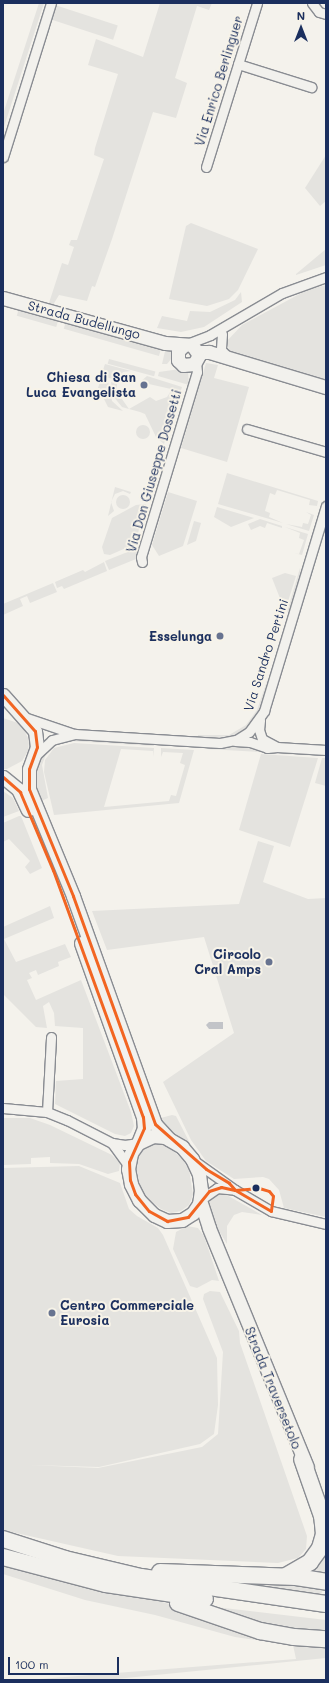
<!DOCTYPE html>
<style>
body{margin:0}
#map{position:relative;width:329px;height:1683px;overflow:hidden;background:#f4f2ec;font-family:Mali,sans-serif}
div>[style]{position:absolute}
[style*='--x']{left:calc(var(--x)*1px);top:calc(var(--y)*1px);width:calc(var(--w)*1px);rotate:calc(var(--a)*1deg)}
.built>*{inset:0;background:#e4e3df;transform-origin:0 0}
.round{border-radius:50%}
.water>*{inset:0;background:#c2c4c8}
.roads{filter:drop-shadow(1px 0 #898c92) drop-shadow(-1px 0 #898c92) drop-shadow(0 1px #898c92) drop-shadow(0 -1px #898c92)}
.street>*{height:9px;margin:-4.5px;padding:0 4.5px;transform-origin:4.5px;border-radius:4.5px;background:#f2f1ed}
.secondary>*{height:13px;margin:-6.5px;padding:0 6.5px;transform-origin:6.5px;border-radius:6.5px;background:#f2f1ed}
.highway>*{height:16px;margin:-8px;padding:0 8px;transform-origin:8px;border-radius:8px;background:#f2f1ed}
.bus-1>*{height:3px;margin:-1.5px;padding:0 1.5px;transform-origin:1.5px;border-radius:1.5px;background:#f26522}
.dots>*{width:11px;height:11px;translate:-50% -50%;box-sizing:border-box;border:2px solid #f7f3e8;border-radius:50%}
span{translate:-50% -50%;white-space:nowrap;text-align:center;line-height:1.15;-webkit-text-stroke:4px #f7f3e8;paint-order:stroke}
.street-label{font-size:13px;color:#1b2f5e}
.poi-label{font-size:13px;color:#1b2f5e;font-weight:700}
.right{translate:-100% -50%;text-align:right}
.left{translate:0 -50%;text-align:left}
.frame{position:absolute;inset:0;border:4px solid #1b2f5e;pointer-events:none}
.north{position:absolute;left:281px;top:8px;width:40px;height:40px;-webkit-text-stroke:3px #f7f3e8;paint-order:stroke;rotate:0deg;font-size:11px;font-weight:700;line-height:16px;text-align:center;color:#1b2f5e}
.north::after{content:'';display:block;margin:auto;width:14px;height:18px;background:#1b2f5e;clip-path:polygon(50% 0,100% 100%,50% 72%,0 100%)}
.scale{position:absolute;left:8px;top:1657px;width:111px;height:18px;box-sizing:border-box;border:2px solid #1b2f5e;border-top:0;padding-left:5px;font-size:12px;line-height:14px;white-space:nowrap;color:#1b2f5e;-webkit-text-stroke:3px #f7f3e8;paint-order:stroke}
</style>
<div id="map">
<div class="built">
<i style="clip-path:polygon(39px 3px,44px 3px,3px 130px,3px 114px)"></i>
<i style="clip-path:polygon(160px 3px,212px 3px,209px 10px,197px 6px,175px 78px,187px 83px,176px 118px,153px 112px,112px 239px,95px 287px,92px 286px,87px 301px,59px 295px,53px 305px,48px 306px,62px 263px,68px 265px,74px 247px,69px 245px,71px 240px,77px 240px,104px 159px,94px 155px,95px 148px,118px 74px,88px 65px,96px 39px,143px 57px)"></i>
<i style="left:55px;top:5px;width:66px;height:15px;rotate:18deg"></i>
<i style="clip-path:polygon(326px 155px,326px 201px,320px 206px,305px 188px)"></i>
<i style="clip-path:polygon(191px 223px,258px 249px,238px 290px,229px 299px,207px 306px,169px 299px,186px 226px)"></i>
<i style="clip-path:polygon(326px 249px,326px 265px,296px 275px,296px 274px)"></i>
<i style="clip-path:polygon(326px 285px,326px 381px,231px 354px,226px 342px,242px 325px,307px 290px)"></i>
<i style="clip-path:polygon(241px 292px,242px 302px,204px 327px,181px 332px,157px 328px,162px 316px,187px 321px,190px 311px,210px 312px,235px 300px)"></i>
<i style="left:19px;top:308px;width:41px;height:8px;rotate:16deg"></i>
<i style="left:66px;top:321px;width:99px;height:8px;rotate:16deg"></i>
<i style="clip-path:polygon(166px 347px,171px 350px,172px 358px,167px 364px,162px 364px)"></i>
<i style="left:109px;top:359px;width:48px;height:5px;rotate:15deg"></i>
<i style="clip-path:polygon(206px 363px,218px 365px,214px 378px,249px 387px,227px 462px,181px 448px)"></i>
<i style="clip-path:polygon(105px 364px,131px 371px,123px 372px,117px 380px,101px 376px)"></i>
<i style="clip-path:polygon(180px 369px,188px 371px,189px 385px,158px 376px,159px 372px)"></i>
<i style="clip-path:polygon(147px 376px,182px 387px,164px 444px,156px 437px,145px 414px,140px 412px,129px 409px,122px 407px,113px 396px,111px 382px,117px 384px,117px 392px,129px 409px,150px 397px,156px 401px,167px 397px,171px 391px,178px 394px,171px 389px,140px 382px)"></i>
<i style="clip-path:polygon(101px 379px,108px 381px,112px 401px,123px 411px,108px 407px,104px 399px,104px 390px,98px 388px)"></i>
<i class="round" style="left:136px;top:425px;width:14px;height:14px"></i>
<i style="clip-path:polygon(227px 473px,318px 501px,317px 506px,309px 505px,310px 500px,277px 490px,275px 495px,270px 493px,265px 511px,270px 513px,269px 517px,283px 523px,218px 504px)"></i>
<i style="clip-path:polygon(115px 487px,131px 492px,130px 494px,123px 491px,115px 494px,111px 502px,114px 511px,108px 516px)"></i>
<i style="clip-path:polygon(168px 492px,197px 501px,183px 546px,159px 556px,152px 545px)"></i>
<i class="round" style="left:116px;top:495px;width:14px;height:14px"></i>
<i style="clip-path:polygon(146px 504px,135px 544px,110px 555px,104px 554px,102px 547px,112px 518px,136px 505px)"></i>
<i style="clip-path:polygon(217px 507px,254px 518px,231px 527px,214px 517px)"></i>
<i style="clip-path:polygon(306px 512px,314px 515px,309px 531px,286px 524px,302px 527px,303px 523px,308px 524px,311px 515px)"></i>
<i style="clip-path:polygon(260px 519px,282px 526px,282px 528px,267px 523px,265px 528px,260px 526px,251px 530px,248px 524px)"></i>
<i style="clip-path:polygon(194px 521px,201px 523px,196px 541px,187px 545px)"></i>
<i style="clip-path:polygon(285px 527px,308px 534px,302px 555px,294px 553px,299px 554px,304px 540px,299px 538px,300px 533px)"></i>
<i style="clip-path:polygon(135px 549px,139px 551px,136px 559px,109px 570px,105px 561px)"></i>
<i style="clip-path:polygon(104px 562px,107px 571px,64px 589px,62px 586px,57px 588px,55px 582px,83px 570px,85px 572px)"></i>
<i style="clip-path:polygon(300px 568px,301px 574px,290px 610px,287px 612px)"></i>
<i style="clip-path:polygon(285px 573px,296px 576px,285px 611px,272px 578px)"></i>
<i style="clip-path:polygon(53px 583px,57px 592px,30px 603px,27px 596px,20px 599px,23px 606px,3px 615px,3px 604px)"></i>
<i style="clip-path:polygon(268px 678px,260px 709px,247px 728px,233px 736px,198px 738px,198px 735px,229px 735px,246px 725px,257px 710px)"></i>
<i style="clip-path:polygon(3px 718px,21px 724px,29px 740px,28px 751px,22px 761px,7px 769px,3px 769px)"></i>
<i style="clip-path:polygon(70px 739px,153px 743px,154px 746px,70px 741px)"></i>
<i style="clip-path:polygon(74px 743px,154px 748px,153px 757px,153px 751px,121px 749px,104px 807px,169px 801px,171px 795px,176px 796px,185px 765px,180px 763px,183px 753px,163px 752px,161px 757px,161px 748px,194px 750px,179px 803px,54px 815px,44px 772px,45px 760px,54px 748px)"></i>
<i style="clip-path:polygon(52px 744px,53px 746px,46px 754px,42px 765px,48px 798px,39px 802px,33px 788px,34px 769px,43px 753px)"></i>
<i style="clip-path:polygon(242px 744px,260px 748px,259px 752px,207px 749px,209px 746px)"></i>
<i style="clip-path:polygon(263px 749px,320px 753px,319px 756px,262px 753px)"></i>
<i style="clip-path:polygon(261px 754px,318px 758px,290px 847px,239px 830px)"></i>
<i style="clip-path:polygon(322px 758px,326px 758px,326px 786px,315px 783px)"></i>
<i style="clip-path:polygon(3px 791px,13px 798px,19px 811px,3px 817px)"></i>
<i style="clip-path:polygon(19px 816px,21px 816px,42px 868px,30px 874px,25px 867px,30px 861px,9px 839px,3px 842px,3px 823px)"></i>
<i style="clip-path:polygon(258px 841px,274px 846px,263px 882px,308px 899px,326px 898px,326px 1217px,284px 1208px,279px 1190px,269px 1179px,263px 1177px,234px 1179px,206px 1161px,191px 1140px,163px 1082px,234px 1033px,204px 937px,107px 950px,92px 911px,239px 904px)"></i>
<i style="clip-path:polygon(50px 906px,54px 918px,4px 939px,16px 962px,65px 944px,71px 957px,58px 962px,59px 966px,38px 975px,36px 970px,29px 973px,32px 978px,27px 980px,36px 1000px,81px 980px,131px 1112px,134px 1126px,131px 1133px,125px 1136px,115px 1134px,55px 1104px,56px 1081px,83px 1079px,83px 1028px,55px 1026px,54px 1013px,49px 1002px,43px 1006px,47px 1028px,36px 1027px,3px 994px,3px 927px)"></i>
<i style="clip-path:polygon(172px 1115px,176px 1116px,195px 1153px,165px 1131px,157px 1119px)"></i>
<i style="clip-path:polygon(3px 1118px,30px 1118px,50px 1125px,112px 1155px,120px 1163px,119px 1171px,108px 1174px,79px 1164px,50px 1163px,50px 1157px,31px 1158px,31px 1164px,3px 1165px)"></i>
<i style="clip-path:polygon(152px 1144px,161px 1144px,171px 1149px,181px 1158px,189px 1169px,193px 1195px,189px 1205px,181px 1211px,171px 1213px,161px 1209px,148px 1199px,141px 1189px,137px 1175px,137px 1160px,143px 1149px)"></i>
<i style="clip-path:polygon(79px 1166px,120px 1183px,129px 1209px,137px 1216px,158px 1228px,163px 1235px,217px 1358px,218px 1405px,214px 1434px,200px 1444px,99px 1467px,30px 1465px,98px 1468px,202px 1447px,218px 1434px,223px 1352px,203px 1299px,204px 1294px,210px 1291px,220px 1292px,239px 1331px,240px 1343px,307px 1536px,306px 1549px,298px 1558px,278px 1563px,118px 1556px,3px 1530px,3px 1168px)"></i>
<i style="clip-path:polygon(223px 1193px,262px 1215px,242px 1212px,234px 1215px,227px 1226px,227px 1244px,208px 1213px,207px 1205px,215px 1195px)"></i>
<i style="clip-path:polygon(187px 1226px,198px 1228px,204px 1236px,219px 1281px,212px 1280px,197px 1288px,190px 1286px,173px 1249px,176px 1232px)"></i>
<i style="clip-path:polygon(326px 1547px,326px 1578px,303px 1573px)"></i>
<i style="clip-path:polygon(3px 1564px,99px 1591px,158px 1601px,326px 1645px,326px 1658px,106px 1680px,27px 1680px,296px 1659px,293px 1645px,235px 1637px,155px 1615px,85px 1600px,3px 1574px)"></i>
<i style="clip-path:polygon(175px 1576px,323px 1585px,321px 1597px)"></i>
<i style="clip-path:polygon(207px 1606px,326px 1620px,326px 1635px,284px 1632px)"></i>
</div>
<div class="water">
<i style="clip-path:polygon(209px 1022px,223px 1022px,223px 1029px,209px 1029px,206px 1025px)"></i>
</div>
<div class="roads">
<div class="street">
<i style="--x:312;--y:3;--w:11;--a:52"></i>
<i style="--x:319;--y:12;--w:7;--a:16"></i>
<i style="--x:238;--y:64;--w:77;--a:17.5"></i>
<i style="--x:3;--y:157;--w:161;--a:-72.7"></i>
<i style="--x:206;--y:167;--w:172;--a:-72.7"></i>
<i style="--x:222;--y:334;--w:16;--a:94"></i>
<i style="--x:221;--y:350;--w:11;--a:45"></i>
<i style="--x:187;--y:344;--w:25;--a:-21"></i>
<i style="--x:210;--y:335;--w:83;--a:-30.3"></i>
<i style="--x:282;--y:293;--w:47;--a:-20"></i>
<i style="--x:247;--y:429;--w:82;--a:16.2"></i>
<i style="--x:142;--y:562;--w:5;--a:-101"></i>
<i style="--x:141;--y:557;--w:193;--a:-73.2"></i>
<i style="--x:197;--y:372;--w:10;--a:-96"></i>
<i style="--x:24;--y:717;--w:53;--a:18.8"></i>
<i style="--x:235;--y:741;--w:15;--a:4"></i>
<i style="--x:250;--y:742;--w:18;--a:19"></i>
<i style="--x:267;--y:748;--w:10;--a:-6"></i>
<i style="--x:277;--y:747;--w:17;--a:-152"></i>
<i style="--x:262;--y:739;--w:9;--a:-108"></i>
<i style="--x:259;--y:730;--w:10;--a:-84"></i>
<i style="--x:277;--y:747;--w:49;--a:3.5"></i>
<i style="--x:35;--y:756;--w:23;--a:-43"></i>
<i style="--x:52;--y:740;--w:24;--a:-15"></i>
<i style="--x:75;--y:734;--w:145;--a:3.6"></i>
<i style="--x:220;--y:743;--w:16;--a:-11"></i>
<i style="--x:236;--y:740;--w:15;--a:-32"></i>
<i style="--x:249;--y:732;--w:26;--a:-54"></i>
<i style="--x:264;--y:711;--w:214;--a:-73.2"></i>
<i style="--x:3;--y:1108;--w:44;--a:5.2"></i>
<i style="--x:47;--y:1112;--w:22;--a:22"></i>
<i style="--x:67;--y:1120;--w:51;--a:27.1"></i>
<i style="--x:112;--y:1143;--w:27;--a:54"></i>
<i style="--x:47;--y:1112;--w:75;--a:-86.9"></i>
<i style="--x:112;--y:1143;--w:13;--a:9"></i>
<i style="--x:125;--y:1145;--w:13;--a:-9"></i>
<i style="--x:193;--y:1160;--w:52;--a:35.5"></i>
<i style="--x:235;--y:1190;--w:42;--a:30.3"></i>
<i style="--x:271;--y:1211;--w:57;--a:13.3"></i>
<i style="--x:200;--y:1200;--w:21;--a:-35"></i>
<i style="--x:217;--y:1188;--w:18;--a:6"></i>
</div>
<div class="secondary">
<i style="--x:3;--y:298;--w:168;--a:15.5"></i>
<i style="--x:165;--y:343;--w:27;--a:4"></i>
<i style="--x:192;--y:345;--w:12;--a:55"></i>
<i style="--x:199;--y:355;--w:10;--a:119"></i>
<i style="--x:194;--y:364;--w:11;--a:175"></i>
<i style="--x:183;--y:365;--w:7;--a:-135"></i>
<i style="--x:178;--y:360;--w:9;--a:-90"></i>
<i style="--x:178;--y:351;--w:8;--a:-45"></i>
<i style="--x:199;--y:352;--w:10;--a:0"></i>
<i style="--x:209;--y:352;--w:122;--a:16.7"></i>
<i style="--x:3;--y:695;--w:48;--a:48.4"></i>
<i style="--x:35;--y:731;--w:16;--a:83"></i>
<i style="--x:37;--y:747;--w:23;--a:110"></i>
<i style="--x:29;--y:769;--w:20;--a:90"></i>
<i style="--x:29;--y:789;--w:116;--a:67.6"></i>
<i style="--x:73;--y:896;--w:242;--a:70.2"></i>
<i style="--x:155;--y:1124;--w:21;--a:47"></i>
<i style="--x:3;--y:777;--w:19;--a:39"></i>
<i style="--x:18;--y:789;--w:23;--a:65"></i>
<i style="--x:81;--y:943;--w:185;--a:70.4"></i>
<i style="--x:143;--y:1117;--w:11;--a:85"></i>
<i style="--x:144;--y:1128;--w:16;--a:112"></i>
<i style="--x:153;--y:1136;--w:12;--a:5"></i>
<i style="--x:165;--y:1137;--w:20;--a:30"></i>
<i style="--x:182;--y:1147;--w:16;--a:50"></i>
<i style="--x:192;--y:1159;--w:17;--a:65"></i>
<i style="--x:199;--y:1174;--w:16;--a:83"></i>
<i style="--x:201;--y:1190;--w:14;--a:98"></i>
<i style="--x:199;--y:1204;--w:11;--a:124"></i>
<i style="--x:193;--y:1213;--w:13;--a:148"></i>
<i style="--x:182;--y:1220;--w:15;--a:176"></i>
<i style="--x:167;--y:1221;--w:14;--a:-155"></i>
<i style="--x:154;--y:1215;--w:21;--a:-135"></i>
<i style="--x:139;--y:1200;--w:18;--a:-117"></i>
<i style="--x:131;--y:1184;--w:15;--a:-101"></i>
<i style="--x:128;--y:1169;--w:16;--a:-79"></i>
<i style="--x:131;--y:1153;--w:12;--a:-55"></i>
<i style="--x:138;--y:1143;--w:17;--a:-25"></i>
<i style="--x:200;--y:1200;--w:29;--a:72"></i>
<i style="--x:209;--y:1228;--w:258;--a:67.7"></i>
</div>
<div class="highway">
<i style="--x:3;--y:1539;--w:65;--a:17.9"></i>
<i style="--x:65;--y:1559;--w:78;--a:13.3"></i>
<i style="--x:141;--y:1577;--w:187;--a:8.3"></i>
<i style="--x:3;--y:1557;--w:106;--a:14.7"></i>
<i style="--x:106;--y:1584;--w:100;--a:8.6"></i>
<i style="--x:160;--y:1572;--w:136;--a:2.1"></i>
<i style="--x:296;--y:1577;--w:30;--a:9"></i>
<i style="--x:286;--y:1576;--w:28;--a:-30"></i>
<i style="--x:310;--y:1562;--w:17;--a:-54"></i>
<i style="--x:320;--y:1548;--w:15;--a:-74"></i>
<i style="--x:324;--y:1534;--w:18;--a:-96"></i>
<i style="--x:322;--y:1516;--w:60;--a:-109.3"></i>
<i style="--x:178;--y:1603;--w:87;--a:18.9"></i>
<i style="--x:260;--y:1631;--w:35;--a:10"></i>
<i style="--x:294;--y:1637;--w:32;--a:4"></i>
</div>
</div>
<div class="bus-1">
<i style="--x:3;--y:695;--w:48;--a:48.4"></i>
<i style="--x:35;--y:731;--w:16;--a:83"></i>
<i style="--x:37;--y:747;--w:23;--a:110"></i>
<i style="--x:29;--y:769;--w:20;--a:90"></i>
<i style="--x:29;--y:789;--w:116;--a:67.6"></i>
<i style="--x:73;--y:896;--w:242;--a:70.2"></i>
<i style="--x:155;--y:1124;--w:68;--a:41.4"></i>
<i style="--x:206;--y:1169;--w:27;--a:31"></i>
<i style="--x:229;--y:1183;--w:9;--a:49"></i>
<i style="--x:3;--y:777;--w:23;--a:41"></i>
<i style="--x:20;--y:792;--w:85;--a:67.1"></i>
<i style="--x:53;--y:870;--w:263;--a:70"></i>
<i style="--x:143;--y:1117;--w:11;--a:85"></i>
<i style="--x:144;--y:1128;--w:37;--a:114"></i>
<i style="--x:129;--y:1162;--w:18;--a:87"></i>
<i style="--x:130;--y:1180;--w:15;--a:70"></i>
<i style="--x:135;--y:1194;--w:22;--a:51"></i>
<i style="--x:149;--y:1211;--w:21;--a:29"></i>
<i style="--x:167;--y:1221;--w:21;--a:-11"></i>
<i style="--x:188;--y:1217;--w:33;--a:-51"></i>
<i style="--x:209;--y:1191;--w:13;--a:-18"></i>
<i style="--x:221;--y:1187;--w:14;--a:12"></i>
<i style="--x:259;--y:1188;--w:10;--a:17"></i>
<i style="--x:269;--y:1191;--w:6;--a:51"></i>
<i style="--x:273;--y:1196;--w:15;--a:98"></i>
<i style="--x:271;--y:1211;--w:42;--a:-149.7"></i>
<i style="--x:235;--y:1190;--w:24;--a:-5"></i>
</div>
<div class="dots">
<i style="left:144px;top:385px;background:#677390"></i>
<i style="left:220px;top:636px;background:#677390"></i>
<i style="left:269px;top:962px;background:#677390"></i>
<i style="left:256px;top:1188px;background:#1b2f5e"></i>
<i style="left:52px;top:1313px;background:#677390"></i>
</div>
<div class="street-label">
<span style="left:219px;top:81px;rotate:-73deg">Via Enrico Berlinguer</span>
<span style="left:84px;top:320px;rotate:15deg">Strada Budellungo</span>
<span style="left:154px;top:471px;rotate:-74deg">Via Don Giuseppe Dossetti</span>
<span style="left:266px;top:655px;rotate:-72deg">Via Sandro Pertini</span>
<span style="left:273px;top:1388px;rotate:68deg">Strada Traversetolo</span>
</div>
<div class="poi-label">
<span class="right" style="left:136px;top:385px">Chiesa di San<br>Luca Evangelista</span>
<span class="right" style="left:212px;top:636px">Esselunga</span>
<span class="right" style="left:261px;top:962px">Circolo<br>Cral Amps</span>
<span class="left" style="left:60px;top:1313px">Centro Commerciale<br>Eurosia</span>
</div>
<div class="frame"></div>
<div class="north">N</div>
<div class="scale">100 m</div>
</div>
